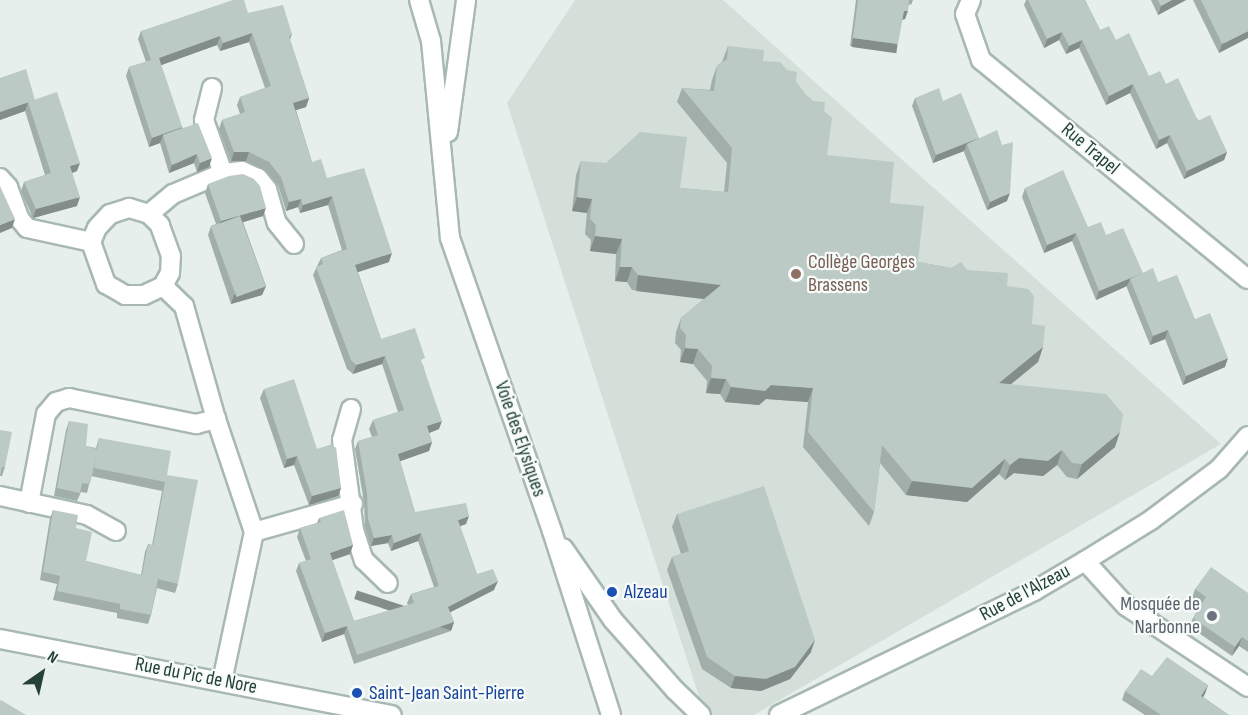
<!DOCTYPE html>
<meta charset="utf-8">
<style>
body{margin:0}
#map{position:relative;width:1248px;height:715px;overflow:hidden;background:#e6efeb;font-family:"Sofia Sans Condensed",sans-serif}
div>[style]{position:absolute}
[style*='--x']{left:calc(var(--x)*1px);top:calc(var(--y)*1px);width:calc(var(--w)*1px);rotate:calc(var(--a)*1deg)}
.built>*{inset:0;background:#d4dfda}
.roads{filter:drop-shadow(2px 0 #a8b8b2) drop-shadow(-2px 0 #a8b8b2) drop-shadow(0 2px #a8b8b2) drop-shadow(0 -2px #a8b8b2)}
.minor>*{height:18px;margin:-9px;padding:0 9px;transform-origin:9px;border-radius:9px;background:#fff}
.wall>*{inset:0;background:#a1aea9}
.shaded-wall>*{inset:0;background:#838d89;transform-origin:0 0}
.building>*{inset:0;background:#bbcac4;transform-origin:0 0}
.dots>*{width:16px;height:16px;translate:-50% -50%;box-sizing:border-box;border:3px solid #f7fbf9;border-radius:50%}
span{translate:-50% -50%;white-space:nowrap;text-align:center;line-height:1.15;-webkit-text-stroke:4.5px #f7fbf9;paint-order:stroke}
.street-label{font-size:20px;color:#24423a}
.education-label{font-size:20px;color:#785e54}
.left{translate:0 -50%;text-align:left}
.transit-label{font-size:20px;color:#164399}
.worship-label{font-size:20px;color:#5b616d}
.right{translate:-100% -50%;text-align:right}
.north{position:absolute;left:12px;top:643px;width:60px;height:60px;-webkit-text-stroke:4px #f7fbf9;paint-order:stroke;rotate:34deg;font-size:16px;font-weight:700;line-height:24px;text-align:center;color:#24423a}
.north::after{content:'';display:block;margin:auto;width:21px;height:27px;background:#24423a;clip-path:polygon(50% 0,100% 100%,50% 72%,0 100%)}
</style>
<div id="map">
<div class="built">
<i style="clip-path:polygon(575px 0,723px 0,1221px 444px,754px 715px,705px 715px,507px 103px)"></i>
</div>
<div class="roads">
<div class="minor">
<i style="--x:419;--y:0;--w:43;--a:73.7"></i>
<i style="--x:431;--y:41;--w:198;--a:84.5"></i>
<i style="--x:450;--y:238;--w:310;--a:70.8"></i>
<i style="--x:552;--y:531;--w:193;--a:72.2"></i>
<i style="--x:971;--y:0;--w:15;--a:113"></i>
<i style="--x:965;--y:14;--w:49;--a:70.8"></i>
<i style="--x:981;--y:60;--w:345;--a:39.4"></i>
<i style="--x:212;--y:88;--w:33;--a:104"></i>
<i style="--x:204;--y:120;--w:56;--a:70.3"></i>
<i style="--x:448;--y:132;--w:133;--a:-82.2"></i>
<i style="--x:0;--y:178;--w:12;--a:48"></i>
<i style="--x:8;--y:187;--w:33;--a:70"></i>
<i style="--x:19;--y:218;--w:13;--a:51"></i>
<i style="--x:27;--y:228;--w:66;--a:12.3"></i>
<i style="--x:149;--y:214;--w:31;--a:-40"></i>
<i style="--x:173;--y:194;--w:54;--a:-22.8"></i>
<i style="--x:223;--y:173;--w:19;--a:-6"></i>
<i style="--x:242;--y:171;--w:17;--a:24"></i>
<i style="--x:258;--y:178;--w:14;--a:51"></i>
<i style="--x:267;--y:189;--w:35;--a:74"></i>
<i style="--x:277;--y:223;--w:27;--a:51"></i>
<i style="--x:163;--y:286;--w:15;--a:-62"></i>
<i style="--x:170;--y:273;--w:17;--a:-87"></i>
<i style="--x:171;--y:256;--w:33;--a:-110"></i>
<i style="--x:160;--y:225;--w:16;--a:-135"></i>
<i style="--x:149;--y:214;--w:21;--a:-163"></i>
<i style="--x:129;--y:208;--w:20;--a:162"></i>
<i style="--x:110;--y:214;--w:19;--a:133"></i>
<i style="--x:97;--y:228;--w:15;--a:113"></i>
<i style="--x:91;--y:242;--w:45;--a:70.3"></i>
<i style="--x:106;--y:284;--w:22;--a:30"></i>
<i style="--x:125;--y:295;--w:19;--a:0"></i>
<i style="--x:144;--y:295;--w:21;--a:-25"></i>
<i style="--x:163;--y:286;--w:29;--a:44"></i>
<i style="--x:184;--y:306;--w:117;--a:74.2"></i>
<i style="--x:216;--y:419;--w:119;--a:71.4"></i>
<i style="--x:254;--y:532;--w:152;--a:102.1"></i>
<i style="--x:351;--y:409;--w:32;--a:106"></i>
<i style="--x:342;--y:440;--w:91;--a:82.4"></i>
<i style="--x:354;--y:530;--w:32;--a:72"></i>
<i style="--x:364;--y:560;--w:33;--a:44"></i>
<i style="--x:0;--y:496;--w:89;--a:12.3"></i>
<i style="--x:87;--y:515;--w:33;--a:29"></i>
<i style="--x:29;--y:503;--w:91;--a:-79.2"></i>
<i style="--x:46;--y:414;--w:16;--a:-50"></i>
<i style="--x:56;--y:402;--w:14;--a:-17"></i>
<i style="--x:69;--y:398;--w:130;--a:11.6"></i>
<i style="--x:196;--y:424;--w:21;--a:-14"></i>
<i style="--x:254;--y:532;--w:103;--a:-15.8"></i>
<i style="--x:563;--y:548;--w:88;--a:55.2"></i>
<i style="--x:613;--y:620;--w:94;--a:48.5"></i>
<i style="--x:675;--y:690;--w:36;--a:44"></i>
<i style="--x:1085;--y:561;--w:61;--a:47.7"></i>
<i style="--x:1126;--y:606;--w:146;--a:33.6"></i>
<i style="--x:0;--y:639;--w:399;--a:11"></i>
<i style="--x:779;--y:715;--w:284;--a:-25.9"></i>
<i style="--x:1034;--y:591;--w:59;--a:-30.5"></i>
<i style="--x:1085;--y:561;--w:78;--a:-31.8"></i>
<i style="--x:1151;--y:520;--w:85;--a:-36.9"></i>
<i style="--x:1219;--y:469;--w:44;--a:-48.7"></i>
</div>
</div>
<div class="wall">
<i style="clip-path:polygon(856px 0,913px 0,911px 5px,909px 4px,905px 19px,902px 20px,895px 52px,850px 46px)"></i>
<i style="clip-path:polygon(1026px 0,1085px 0,1100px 30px,1116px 40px,1149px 76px,1166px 84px,1227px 152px,1224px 160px,1184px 179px,1167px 143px,1156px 149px,1130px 93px,1106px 105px,1079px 48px,1066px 54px,1059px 40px,1044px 48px,1024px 5px)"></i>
<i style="clip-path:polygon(1151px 0,1186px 0,1158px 15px)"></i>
<i style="clip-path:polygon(1193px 0,1248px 0,1219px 53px)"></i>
<i style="clip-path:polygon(248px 13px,292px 34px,290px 40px,309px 98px,306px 107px,296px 110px,312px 162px,327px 178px,389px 262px,358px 272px,381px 339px,423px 365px,439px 429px,429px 433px,432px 442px,429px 451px,400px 461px,415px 512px,466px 524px,460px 526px,477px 574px,494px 590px,450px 612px,454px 622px,451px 631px,354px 664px,344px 634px,322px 642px,296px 571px,299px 563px,306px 561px,297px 537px,300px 528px,317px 523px,319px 518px,353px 545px,350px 554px,332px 560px,354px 621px,408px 605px,407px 603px,411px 594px,434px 587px,418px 541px,391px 551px,388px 543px,371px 546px,365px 527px,364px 502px,355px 449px,358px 441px,372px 437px,369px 429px,373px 420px,398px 412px,382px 364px,353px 374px,347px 369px,313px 275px,321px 258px,342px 250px,328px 205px,300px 213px,298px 207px,286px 211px,278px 185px,266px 171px,246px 161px,231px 161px,219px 129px,222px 120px,240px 114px,237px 105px,240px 97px,265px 88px,249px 42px,220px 51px,217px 45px,161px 65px,182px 127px,209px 167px,197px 172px,194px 163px,169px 173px,160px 143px,149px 147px,126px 76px,129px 67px,146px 62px,138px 39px,141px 31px)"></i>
<i style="clip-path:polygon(728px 46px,763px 61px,796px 82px,805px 94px,824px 111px,827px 155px,890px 203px,918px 262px,951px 268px,967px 270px,1007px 286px,1032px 324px,1043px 347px,1038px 362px,1010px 385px,1115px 447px,1077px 479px,1067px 477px,1057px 465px,1043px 476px,1014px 473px,1005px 480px,999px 474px,967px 502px,906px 495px,880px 463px,874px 512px,869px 526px,803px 447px,808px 402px,766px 399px,759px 405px,725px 402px,720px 394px,706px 393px,707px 381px,693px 364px,680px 362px,681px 350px,675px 343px,676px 332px,681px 318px,705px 298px,632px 290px,627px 282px,615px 281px,616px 254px,590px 251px,591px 240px,585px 234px,587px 213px,572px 211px,576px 175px,581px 161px,680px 188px,724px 192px,727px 163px,677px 102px,682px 88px,710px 90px,712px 80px,717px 66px,722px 62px)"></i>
<i style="clip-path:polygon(0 78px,35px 100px,77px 171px,72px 173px,77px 206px,33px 218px,21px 191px,24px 182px,45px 175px,25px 111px,0 120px)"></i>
<i style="clip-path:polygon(915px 98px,943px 101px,979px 138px,1007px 201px,987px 210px,964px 152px,964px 151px,933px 163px,912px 106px)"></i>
<i style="clip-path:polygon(208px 184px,263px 216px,243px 222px,266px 286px,262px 295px,231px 304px,208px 235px,211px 226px,216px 224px,205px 193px)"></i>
<i style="clip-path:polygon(1025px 188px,1088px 227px,1106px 235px,1143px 273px,1158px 282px,1195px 319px,1225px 367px,1183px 385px,1165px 339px,1150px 345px,1127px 288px,1127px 286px,1096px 300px,1072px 241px,1044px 253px,1022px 197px)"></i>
<i style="clip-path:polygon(264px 389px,317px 449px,333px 448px,341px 488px,338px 496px,309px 505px,294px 465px,284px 468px,260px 398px)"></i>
<i style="clip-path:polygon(69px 421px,86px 446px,96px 448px,99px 438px,167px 475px,178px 584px,175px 593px,157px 588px,151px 615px,148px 624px,117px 618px,117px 613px,53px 600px,57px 584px,40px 580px,50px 518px,53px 510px,76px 528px,86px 561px,141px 575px,145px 552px,148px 544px,152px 545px,162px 491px,91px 476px,87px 493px,81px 492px,77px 501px,54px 496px,66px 430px)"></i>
<i style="clip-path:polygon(0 430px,5px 467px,2px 476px,0 476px)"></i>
<i style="clip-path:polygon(677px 514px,811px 652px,790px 679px,761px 691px,731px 688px,702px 669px,667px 570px,672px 557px,681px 554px,672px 527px)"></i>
<i style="clip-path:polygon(1195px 589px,1248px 593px,1248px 652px,1239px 646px,1232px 656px,1190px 627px,1193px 618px,1201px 604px,1192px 598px)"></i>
<i style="clip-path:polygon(1152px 676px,1208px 685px,1203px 697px,1229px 715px,1145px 715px,1122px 700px,1125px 691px)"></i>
</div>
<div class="shaded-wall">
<i style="clip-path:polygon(1172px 0,1186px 0,1158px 15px,1161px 6px)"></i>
<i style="clip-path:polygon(904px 11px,908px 11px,905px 19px,901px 20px)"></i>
<i style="clip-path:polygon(1248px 31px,1248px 38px,1219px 53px,1222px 44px)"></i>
<i style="clip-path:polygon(1062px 32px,1059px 40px,1044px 48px,1047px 39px)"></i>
<i style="clip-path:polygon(252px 33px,249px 42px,220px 51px,223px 43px)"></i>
<i style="clip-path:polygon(220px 36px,217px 45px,156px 67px,159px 58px)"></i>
<i style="left:853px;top:38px;width:45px;height:9px;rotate:8deg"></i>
<i style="clip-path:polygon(1082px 40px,1079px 48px,1066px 54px,1069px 46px)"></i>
<i style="clip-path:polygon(1133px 84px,1130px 93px,1106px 105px,1109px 96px)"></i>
<i style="clip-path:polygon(309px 98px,306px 107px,290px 112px,293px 103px)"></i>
<i style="clip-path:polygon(35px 100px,28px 102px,25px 111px,0 120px,0 112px)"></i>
<i style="clip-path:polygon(182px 127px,163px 135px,160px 143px,149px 147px,152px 138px)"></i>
<i style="clip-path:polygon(1170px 135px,1167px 143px,1156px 149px,1159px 140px)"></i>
<i style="clip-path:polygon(979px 138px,967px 144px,964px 151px,933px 163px,936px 155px)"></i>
<i style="clip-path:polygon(234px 152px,249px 152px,246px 161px,231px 161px)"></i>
<i style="clip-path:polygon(1227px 152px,1224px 160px,1184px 179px,1187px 171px)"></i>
<i style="clip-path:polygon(197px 154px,194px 163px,169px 173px,172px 165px)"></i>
<i style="clip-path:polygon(212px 158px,209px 167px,197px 172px,200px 163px)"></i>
<i style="clip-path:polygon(80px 163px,77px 171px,67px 175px,70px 166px)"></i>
<i style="clip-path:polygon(1010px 193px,1007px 201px,987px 210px,990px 202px)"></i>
<i style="clip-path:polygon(332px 196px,328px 205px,300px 213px,303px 205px)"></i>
<i style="clip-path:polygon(80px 197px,77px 206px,33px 218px,36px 209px)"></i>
<i style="clip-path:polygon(577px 197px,592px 199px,587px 213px,572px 211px)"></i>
<i style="clip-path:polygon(301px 199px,298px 207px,286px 211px,289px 202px)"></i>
<i style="clip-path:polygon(266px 208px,263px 216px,218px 230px,221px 221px)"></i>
<i style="clip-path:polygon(15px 219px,12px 228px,0 233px,0 225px)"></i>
<i style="clip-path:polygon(1076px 233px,1072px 241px,1044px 253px,1047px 245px)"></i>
<i style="clip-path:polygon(595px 236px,622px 239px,616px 254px,590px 251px)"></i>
<i style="clip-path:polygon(392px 253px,389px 262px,352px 274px,355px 265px)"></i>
<i style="clip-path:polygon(620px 267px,632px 267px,627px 282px,615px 281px)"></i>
<i style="clip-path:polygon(1143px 273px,1130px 279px,1127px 286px,1096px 300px,1099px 291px)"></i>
<i style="left:638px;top:275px;width:84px;height:16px;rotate:7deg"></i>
<i style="clip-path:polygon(266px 286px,262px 295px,231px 304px,234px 295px)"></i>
<i style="clip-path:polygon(1168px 330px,1165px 339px,1150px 345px,1153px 336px)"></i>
<i style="clip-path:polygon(1043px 347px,1038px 362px,994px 398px,999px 383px)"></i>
<i style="clip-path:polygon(685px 348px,698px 349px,693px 364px,680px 362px)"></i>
<i style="clip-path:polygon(385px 356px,382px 364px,353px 374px,356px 365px)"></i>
<i style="clip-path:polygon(1228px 358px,1225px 367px,1183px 385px,1186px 376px)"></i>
<i style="clip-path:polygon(711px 378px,726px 379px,720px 394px,706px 393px)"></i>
<i style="clip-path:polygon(771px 385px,813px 388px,808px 402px,766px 399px,759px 405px,725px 402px,731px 387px)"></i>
<i style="clip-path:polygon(442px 421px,439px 429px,424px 435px,427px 426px)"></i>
<i style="clip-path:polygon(1120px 432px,1115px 447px,1077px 479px,1082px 464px)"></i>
<i style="clip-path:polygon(432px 442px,429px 451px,395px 463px,398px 454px)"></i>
<i style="clip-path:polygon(1062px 450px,1057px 465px,1043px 476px,1014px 473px,1005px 480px,1010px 465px,1019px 458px)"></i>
<i style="clip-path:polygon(297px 456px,294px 465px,284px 468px,287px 459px)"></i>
<i style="clip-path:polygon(1005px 459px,999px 474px,967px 502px,906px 495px,912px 481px)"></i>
<i style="clip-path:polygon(341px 488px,338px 496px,309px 505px,312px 496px)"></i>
<i style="clip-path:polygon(469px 516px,466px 524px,455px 528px,458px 520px)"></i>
<i style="clip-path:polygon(421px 533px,418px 541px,391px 551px,394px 543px)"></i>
<i style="clip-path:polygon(392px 535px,388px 543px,371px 546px,374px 538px)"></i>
<i style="clip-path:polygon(353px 545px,350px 554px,327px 562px,330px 553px)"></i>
<i style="clip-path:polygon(498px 581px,494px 590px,445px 615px,448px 607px)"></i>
<i style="left:454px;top:622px;width:9px;height:102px;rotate:108deg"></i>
<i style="clip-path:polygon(347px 626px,344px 634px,322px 642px,325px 633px)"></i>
<i style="clip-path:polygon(1242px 637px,1239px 646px,1232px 656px,1235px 647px)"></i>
<i style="clip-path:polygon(815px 640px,811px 652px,790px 679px,761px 691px,731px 688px,735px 676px)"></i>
<i style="clip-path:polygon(1208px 685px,1205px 694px,1198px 705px,1201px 696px)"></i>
</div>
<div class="building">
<i style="clip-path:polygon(233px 0,244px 0,248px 13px,283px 5px,292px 34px,289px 36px,309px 98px,293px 103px,312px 162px,321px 159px,327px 178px,364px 168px,392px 253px,355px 265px,381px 339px,415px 328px,425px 358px,421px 360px,442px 421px,427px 426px,432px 442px,398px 454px,415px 512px,466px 503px,469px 516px,458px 520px,477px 574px,493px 569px,498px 581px,448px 607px,454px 622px,357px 655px,347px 626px,325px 633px,299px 563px,311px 559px,300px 528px,321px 522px,319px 518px,344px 510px,353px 545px,330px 553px,354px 621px,414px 603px,411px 594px,439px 586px,421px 533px,394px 543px,392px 535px,374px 538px,368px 519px,367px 493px,358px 441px,378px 435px,373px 420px,404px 410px,385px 356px,356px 365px,351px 360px,316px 267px,323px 264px,321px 258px,347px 249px,332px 196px,303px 205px,301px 199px,289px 202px,281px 177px,269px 162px,249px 152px,234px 152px,222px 120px,245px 112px,240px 97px,271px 86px,252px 33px,223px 43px,220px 36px,159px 58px,182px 127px,152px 138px,129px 67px,151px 60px,141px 31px)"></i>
<i style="clip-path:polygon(858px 0,909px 0,908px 11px,904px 11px,898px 44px,853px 38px)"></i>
<i style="clip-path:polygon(1028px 0,1085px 0,1100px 30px,1109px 26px,1116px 40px,1129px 33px,1149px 76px,1160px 71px,1166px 84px,1178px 78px,1198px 121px,1210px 115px,1227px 152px,1187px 171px,1170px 135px,1159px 140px,1133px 84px,1109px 96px,1082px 40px,1069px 46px,1062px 32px,1047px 39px)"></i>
<i style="clip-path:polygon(1158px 0,1172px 0,1161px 6px)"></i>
<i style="clip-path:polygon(1201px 0,1248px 0,1248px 31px,1222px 44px)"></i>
<i style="clip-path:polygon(728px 46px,764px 50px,763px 61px,780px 62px,787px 70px,797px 72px,796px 82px,805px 94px,813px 101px,825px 102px,824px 111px,832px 118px,827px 155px,894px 162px,890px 203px,924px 206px,918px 262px,951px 268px,961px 262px,967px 270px,1008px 273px,1007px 286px,1028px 289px,1034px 296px,1032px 324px,1045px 326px,1043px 347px,999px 383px,1106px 394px,1123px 414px,1120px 432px,1082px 464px,1072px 463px,1062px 450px,1048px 461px,1019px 458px,1010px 465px,1005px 459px,972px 488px,912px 481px,882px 445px,874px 512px,808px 432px,813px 388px,771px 385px,765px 391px,731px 387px,726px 379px,711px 378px,712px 366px,698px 349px,685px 348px,686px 335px,680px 328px,681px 318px,721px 285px,638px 275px,632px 267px,620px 267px,622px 239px,595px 236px,596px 225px,590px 219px,592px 199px,577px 197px,581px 161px,606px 163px,640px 132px,687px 137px,680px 188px,728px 192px,732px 148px,682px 88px,714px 91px,717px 66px,727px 59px)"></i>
<i style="clip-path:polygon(26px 69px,35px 100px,0 112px,0 78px)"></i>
<i style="clip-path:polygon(939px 88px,943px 101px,961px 93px,979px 138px,936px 155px,915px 98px)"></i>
<i style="clip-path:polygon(57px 92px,80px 163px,70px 166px,80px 197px,36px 209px,24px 182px,51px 173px,28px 102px)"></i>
<i style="clip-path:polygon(198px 123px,212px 158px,200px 163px,197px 154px,172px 165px,163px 135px)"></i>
<i style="clip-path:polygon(997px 130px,1002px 145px,1013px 142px,1010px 193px,990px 202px,967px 144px)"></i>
<i style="clip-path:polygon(1063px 170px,1088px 227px,1101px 222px,1106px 235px,1123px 228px,1143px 273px,1099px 291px,1076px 233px,1047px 245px,1025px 188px)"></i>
<i style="clip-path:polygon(243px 174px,254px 179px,260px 186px,266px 208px,221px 221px,208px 184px,229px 176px)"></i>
<i style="clip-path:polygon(0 186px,15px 219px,0 225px)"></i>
<i style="left:240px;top:216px;width:75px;height:31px;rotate:70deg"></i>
<i style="clip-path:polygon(1153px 268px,1158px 282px,1177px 275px,1195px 319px,1210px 313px,1228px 358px,1186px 376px,1168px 330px,1153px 336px,1130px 279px)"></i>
<i style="clip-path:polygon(294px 379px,317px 449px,332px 444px,333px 448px,336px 447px,341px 488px,312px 496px,297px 456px,287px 459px,264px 389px)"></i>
<i style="clip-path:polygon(69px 421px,88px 424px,86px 446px,97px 449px,99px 438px,171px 451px,167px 475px,198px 480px,178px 584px,158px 579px,151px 615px,120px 609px,120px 604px,57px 591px,60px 576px,43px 572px,53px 510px,78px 515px,76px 528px,92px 532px,86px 561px,142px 575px,148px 544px,153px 545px,165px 482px,94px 468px,96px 457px,90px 484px,82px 483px,80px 493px,57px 488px)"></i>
<i style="clip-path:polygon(0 430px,12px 432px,5px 467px,2px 467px,0 476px)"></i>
<i style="clip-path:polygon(764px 486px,815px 640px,795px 667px,766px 679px,735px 676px,707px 657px,672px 557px,689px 551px,677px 514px)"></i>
<i style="clip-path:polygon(1211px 567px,1248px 593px,1248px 641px,1242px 637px,1235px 647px,1193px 618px,1206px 597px,1195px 589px)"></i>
<i style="clip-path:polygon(1167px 657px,1208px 685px,1201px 696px,1229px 715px,1161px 715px,1125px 691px,1141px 669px,1152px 676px)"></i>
<i style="clip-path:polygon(1px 700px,26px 715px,0 715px,0 701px)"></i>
</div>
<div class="dots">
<i style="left:796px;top:274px;background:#8d6e63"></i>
<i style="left:612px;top:592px;background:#1a4fb4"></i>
<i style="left:1212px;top:616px;background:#6b7280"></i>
<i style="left:357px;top:693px;background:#1a4fb4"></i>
</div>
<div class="street-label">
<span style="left:1090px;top:149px;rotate:40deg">Rue Trapel</span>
<span style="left:520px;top:439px;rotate:71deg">Voie des Elysiques</span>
<span style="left:1025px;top:593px;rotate:-28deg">Rue de l'Alzeau</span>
<span style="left:196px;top:676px;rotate:11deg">Rue du Pic de Nore</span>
</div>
<div class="education-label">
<span class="left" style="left:808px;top:274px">Collège Georges<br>Brassens</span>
</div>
<div class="transit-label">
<span class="left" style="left:624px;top:592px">Alzeau</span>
<span class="left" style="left:369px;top:693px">Saint-Jean Saint-Pierre</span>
</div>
<div class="worship-label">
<span class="right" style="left:1200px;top:616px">Mosquée de<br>Narbonne</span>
</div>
<div class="north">N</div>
</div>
